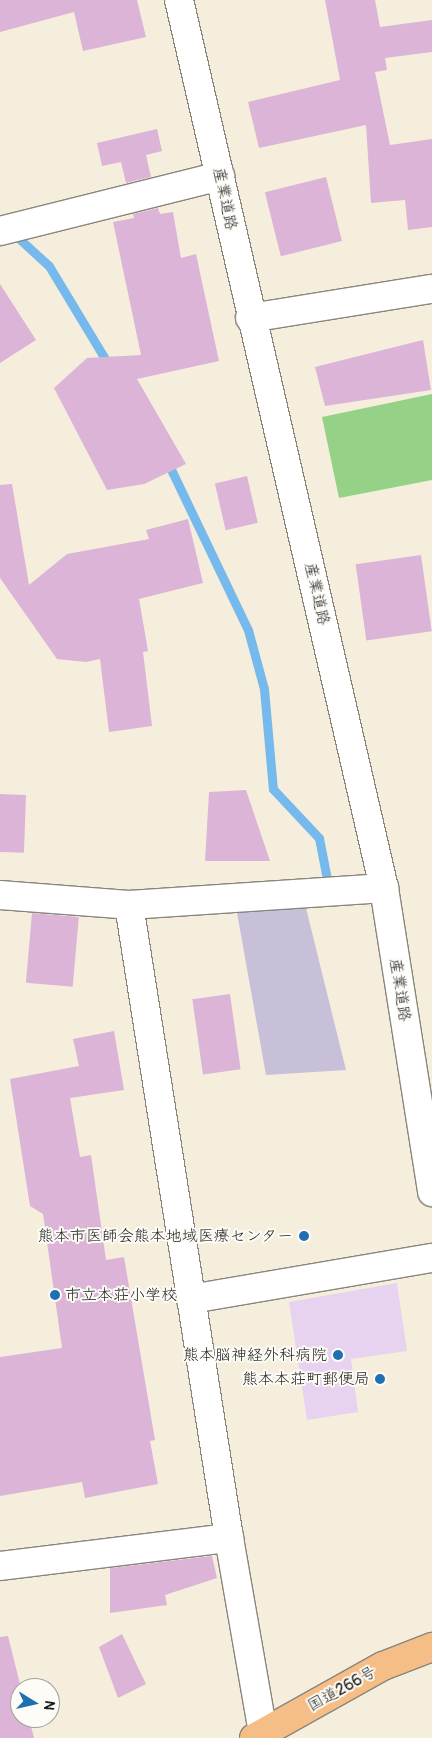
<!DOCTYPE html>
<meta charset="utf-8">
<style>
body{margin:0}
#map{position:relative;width:432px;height:1738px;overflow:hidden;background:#f6eedc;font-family:Pangolin,"Klee One",sans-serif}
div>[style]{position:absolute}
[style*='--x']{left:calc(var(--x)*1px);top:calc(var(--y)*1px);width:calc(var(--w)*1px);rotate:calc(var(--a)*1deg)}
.built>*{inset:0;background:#e7d2ef}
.industrial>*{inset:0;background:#c8bfd8}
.green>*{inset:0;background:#95d287}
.stream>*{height:9px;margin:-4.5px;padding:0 4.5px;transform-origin:4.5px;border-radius:4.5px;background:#76b9ec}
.building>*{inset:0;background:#dbb4d7;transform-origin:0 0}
.roads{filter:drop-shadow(1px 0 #89857c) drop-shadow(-1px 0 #89857c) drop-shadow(0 1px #89857c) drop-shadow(0 -1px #89857c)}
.minor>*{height:28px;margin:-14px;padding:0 14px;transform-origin:14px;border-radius:14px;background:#fff}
.highway>*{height:28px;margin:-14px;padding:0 14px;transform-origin:14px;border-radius:14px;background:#f6be87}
.dots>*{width:14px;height:14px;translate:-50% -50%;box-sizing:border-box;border:2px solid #fdfcf7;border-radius:50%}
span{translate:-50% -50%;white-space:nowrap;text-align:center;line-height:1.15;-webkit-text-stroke:4px #fdfcf7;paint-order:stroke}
.street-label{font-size:16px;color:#1c1c1c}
.poi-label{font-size:16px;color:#1c1c1c}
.right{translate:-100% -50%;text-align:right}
.left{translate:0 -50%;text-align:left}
.north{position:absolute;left:10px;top:1678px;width:50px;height:50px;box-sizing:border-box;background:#fdfcf7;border:1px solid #a3a29f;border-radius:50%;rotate:99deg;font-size:14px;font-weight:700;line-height:20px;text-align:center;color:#1c1c1c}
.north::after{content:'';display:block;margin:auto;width:18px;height:22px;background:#1f6fb2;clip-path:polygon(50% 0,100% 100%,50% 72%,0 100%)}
</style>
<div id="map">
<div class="built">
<i style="clip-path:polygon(397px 1283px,407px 1351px,351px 1359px,358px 1412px,307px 1420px,289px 1302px)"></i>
</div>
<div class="industrial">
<i style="clip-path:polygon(304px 900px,346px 1070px,266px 1075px,236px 907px)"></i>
</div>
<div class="green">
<i style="clip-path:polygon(432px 394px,432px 480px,339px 498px,322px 417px)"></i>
</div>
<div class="stream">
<i style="--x:13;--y:233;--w:49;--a:42.5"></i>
<i style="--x:49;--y:266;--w:118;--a:58.9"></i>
<i style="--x:167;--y:461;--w:187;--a:64.4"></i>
<i style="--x:248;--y:630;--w:61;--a:74.8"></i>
<i style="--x:264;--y:689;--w:100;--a:84.9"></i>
<i style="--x:273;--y:789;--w:67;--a:46.8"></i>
<i style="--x:319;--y:838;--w:42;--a:79"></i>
</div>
<div class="building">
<i style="clip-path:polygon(0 0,137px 0,146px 37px,83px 51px,74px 12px,0 32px)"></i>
<i style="clip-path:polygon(325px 0,375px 0,380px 27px,432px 20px,432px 52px,385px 58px,387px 70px,375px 72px,390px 145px,432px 139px,432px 227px,408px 230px,405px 200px,371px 203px,366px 125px,259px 148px,248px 102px,340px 80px)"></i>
<i style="clip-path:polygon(157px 129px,162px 151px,146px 155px,151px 177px,126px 183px,121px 162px,102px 166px,97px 143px)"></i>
<i style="left:326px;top:177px;width:66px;height:63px;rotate:76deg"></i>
<i style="clip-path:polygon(158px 208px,160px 214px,173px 212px,181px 258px,196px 254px,219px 361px,137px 379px,186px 464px,144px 484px,107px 490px,54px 388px,87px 358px,141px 355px,113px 222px,134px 218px,133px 214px)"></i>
<i style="clip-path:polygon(0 284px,36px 340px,0 363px)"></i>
<i style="clip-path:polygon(423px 340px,431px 390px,325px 406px,315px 367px)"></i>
<i style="left:247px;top:476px;width:48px;height:33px;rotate:77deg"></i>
<i style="clip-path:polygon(12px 484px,29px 585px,67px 554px,149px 539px,146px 530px,188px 519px,203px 583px,139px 599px,148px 651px,143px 652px,152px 726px,109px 732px,100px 659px,86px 662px,57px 659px,0 578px,0 485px)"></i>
<i style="left:421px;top:555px;width:77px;height:66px;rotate:82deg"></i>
<i style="clip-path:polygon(246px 790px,270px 861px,205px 861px,209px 792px)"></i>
<i style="left:0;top:794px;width:26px;height:58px;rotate:2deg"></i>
<i style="left:32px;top:913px;width:47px;height:70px;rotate:5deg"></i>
<i style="left:230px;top:994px;width:76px;height:38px;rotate:82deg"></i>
<i style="clip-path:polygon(114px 1031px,124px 1090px,70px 1098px,80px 1157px,91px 1155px,106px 1260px,124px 1257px,155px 1440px,150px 1441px,158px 1484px,85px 1498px,82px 1482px,0 1496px,0 1357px,62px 1348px,43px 1214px,30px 1206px,10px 1079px,79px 1066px,73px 1039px)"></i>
<i style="clip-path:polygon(212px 1556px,217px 1578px,165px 1595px,167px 1605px,110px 1613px,110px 1568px)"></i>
<i style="clip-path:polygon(122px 1634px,146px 1684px,118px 1698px,99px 1647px)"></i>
<i style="clip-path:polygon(8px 1636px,21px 1688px,20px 1718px,29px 1718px,34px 1738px,0 1738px,0 1637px)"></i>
</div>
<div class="roads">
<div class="minor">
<i style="--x:179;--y:0;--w:911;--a:77"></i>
<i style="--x:384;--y:888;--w:308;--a:81"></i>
<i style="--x:0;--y:231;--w:227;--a:-14"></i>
<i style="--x:250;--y:318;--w:184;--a:-9.1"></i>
<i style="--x:0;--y:895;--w:129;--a:4.4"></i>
<i style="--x:129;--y:905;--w:256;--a:-3.8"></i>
<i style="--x:129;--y:905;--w:641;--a:81.02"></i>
<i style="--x:229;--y:1538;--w:203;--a:80.1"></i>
<i style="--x:191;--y:1299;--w:244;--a:-9.7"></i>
<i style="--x:0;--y:1566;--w:231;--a:-7"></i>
</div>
<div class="highway">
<i style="--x:254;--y:1738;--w:148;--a:-29.2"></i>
<i style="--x:383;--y:1666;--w:53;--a:-21.2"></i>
</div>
</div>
<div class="dots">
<i style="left:304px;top:1236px;background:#1f6fb2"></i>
<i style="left:55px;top:1295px;background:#1f6fb2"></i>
<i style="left:338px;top:1355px;background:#1f6fb2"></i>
<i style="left:380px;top:1379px;background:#1f6fb2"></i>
</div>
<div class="street-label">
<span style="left:225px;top:199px;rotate:78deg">産業道路</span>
<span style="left:317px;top:594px;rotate:77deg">産業道路</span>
<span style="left:400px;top:990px;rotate:81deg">産業道路</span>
<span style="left:342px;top:1689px;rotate:-29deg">国道266号</span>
</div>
<div class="poi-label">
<span class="right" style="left:293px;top:1236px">熊本市医師会熊本地域医療センター</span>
<span class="left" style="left:65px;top:1295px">市立本荘小学校</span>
<span class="right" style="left:327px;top:1355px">熊本脳神経外科病院</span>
<span class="right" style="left:370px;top:1379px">熊本本荘町郵便局</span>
</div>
<div class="north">N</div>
</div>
